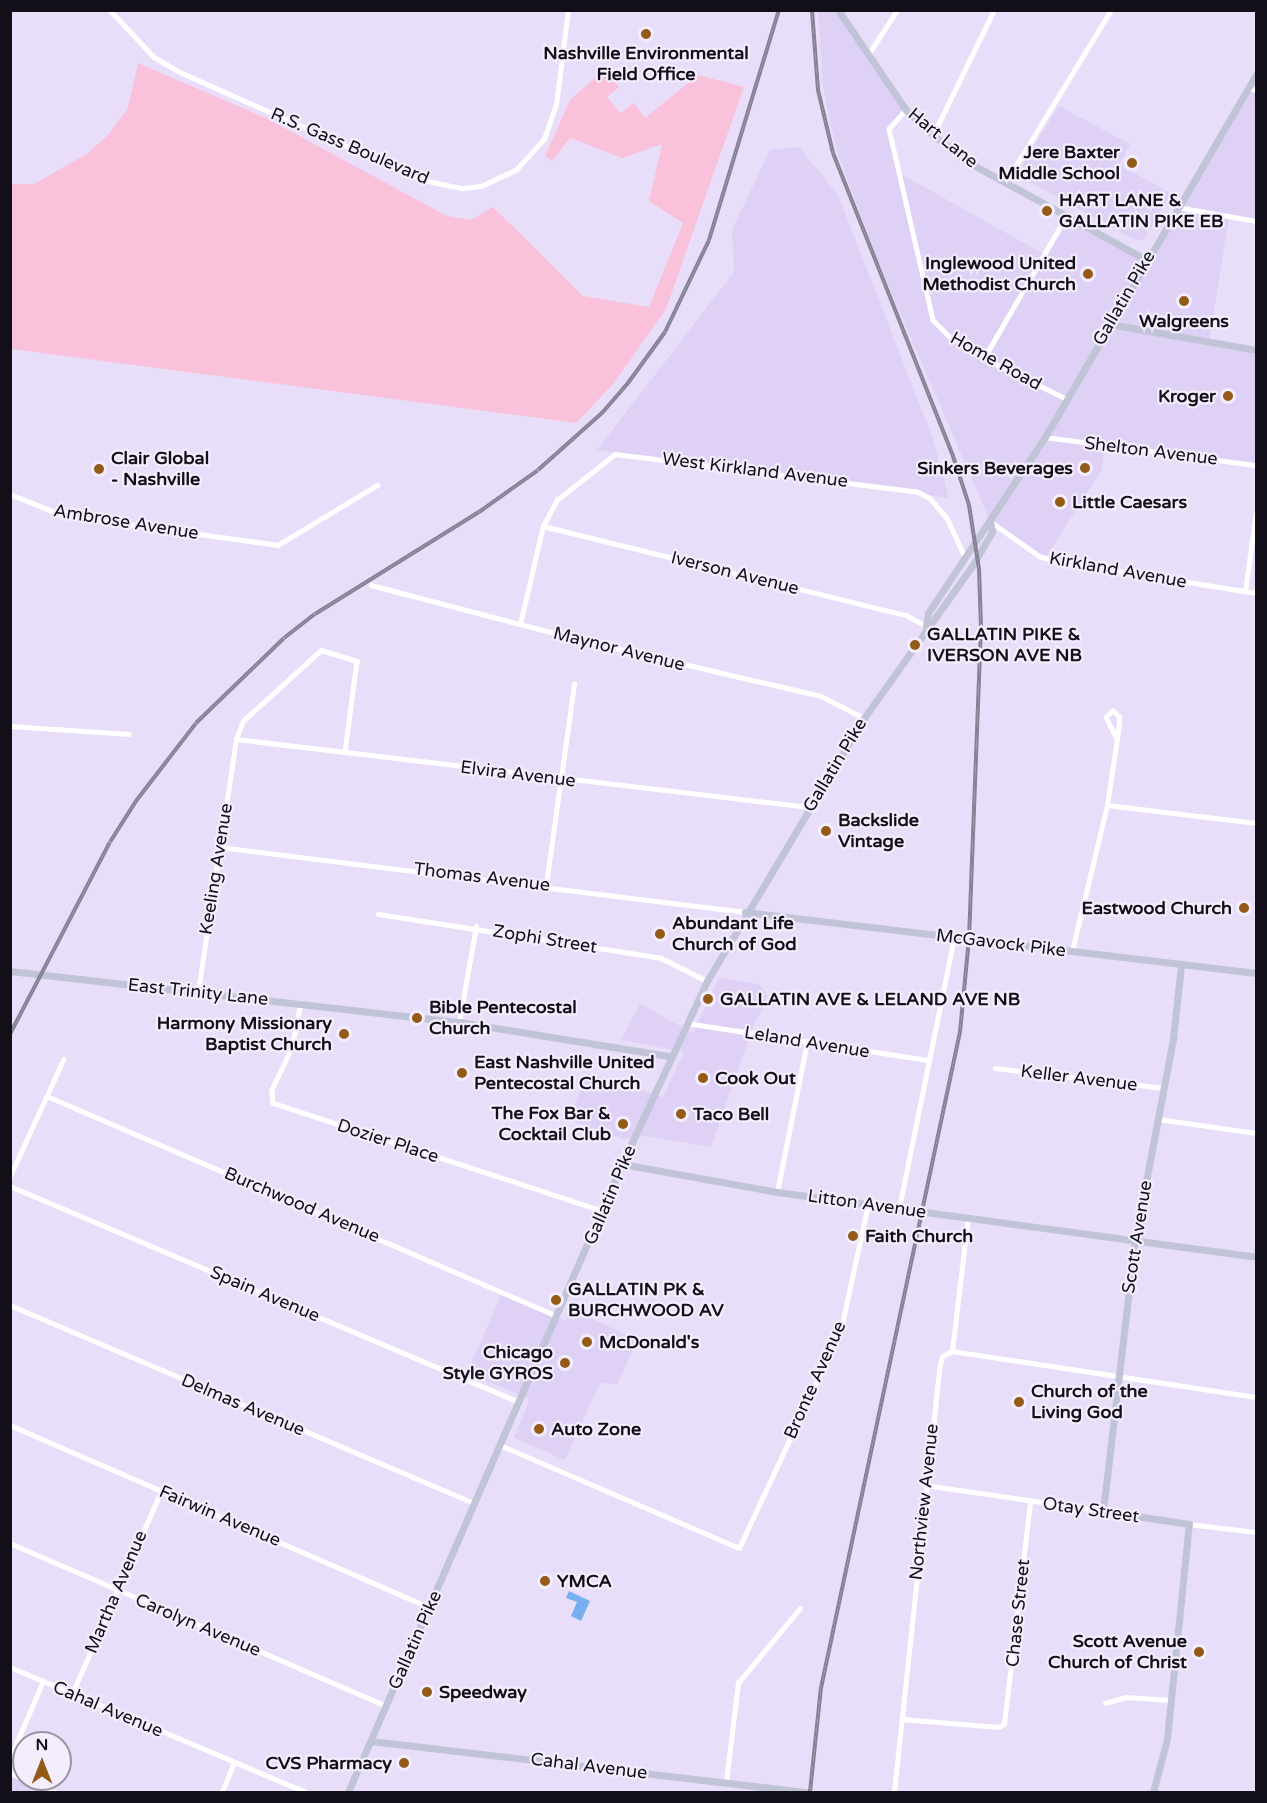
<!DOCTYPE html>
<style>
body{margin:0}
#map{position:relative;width:1267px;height:1803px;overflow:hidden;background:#e8defa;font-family:"Varela Round",sans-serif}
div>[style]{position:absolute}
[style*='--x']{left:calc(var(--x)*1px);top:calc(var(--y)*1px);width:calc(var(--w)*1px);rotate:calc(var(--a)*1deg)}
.built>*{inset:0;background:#ded1f5}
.green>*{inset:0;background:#fac2da}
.water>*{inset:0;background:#78afef}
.street>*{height:4.5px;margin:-2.25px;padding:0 2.25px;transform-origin:2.25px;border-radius:2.25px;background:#fff}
.secondary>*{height:7px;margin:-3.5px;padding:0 3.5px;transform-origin:3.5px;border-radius:3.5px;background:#c1c3d6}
.rail>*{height:4px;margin-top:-2px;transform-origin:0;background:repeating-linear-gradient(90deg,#f3edfe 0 4.5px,#878194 0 9px);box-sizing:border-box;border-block:2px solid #878194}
.dots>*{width:16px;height:16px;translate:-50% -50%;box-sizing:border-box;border:3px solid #f3edfe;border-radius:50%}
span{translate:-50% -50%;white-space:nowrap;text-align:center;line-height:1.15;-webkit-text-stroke:4.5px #f3edfe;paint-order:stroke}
.poi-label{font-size:18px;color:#120f18;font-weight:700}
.right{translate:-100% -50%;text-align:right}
.left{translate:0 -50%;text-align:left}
.street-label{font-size:18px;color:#120f18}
.frame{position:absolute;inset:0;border:12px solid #120f18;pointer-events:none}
.north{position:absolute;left:12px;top:1731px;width:60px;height:60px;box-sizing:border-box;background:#f3edfe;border:2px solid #9994a2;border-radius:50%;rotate:0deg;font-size:16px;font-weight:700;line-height:24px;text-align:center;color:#120f18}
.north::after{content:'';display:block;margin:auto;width:21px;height:27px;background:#945a18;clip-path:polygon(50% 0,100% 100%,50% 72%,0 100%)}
</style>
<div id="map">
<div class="built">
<i style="clip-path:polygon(818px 11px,838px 11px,906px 110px,889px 129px,899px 173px,1044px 254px,1067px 215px,1147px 260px,1249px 88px,1256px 90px,1256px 219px,1229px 217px,1209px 342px,1256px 350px,1256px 465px,1105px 446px,1102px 470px,1045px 558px,990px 521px,880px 266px,837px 152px,823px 87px)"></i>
<i style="clip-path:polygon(1059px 106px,1130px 144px,1119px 164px,1171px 194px,1144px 240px,1135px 240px,1023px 178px,1023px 163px)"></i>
<i style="clip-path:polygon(799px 147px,838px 195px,933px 439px,949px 498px,597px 450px,734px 272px,732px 230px,770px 150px)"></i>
<i style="clip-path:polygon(719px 978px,759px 984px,768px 996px,753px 1027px,711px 1147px,645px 1136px,624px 1139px,568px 1119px,588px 1073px,663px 1097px,684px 1052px,621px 1040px,640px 1004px,693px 1033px)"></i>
<i style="clip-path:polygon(501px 1295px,565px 1320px,571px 1309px,638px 1340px,617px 1384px,600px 1383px,565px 1460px,514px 1438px,530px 1399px,467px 1373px)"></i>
<i style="clip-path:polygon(11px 1776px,47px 1792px,11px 1792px)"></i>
</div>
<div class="green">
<i style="clip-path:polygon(138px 63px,268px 119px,447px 216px,471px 220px,493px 207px,583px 296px,649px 307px,683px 223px,649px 201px,662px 144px,622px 158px,570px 138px,552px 161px,545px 156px,570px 100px,604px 70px,619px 87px,607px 97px,620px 113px,634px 103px,645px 118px,698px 75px,744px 87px,666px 309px,614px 383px,576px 423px,11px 349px,11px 184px,34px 184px,88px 153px,108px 135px,128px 108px)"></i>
</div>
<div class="water">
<i style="clip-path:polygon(569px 1591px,590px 1601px,581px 1621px,571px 1616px,577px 1602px,566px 1598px)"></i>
</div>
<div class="street">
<i style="--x:110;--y:10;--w:64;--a:46.9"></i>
<i style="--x:154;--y:57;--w:32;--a:30"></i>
<i style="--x:182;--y:73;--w:264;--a:23.9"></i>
<i style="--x:423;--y:180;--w:40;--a:12"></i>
<i style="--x:462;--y:188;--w:19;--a:-6"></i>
<i style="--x:481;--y:186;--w:38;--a:-25"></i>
<i style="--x:516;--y:170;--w:42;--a:-47.9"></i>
<i style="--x:544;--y:139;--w:36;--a:-71"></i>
<i style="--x:556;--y:105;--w:96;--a:-82.8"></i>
<i style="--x:868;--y:55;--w:54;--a:-57.2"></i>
<i style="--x:1249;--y:88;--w:7;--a:16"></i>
<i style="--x:906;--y:110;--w:25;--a:132"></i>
<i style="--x:889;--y:129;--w:196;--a:77"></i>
<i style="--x:933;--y:320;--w:23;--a:45"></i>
<i style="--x:949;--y:336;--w:41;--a:32.2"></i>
<i style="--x:984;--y:358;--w:93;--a:26.3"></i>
<i style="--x:933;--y:135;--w:139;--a:-64"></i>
<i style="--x:1006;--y:182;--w:202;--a:-58.6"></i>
<i style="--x:1177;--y:207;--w:80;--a:10"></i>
<i style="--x:984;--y:358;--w:165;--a:-59.9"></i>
<i style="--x:1045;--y:437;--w:213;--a:7.6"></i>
<i style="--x:10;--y:494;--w:56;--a:22"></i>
<i style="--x:62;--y:515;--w:218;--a:7.9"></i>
<i style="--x:278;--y:545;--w:116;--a:-31.2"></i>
<i style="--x:990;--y:521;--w:60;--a:35.5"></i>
<i style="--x:1039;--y:556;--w:17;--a:17"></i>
<i style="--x:1055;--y:561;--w:204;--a:9"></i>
<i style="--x:543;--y:526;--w:374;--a:13.8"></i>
<i style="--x:906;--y:615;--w:23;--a:29"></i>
<i style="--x:371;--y:585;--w:221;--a:14.7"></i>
<i style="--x:585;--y:641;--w:242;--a:13.1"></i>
<i style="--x:821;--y:696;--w:48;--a:27.1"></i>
<i style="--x:1245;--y:591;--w:79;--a:-82"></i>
<i style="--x:520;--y:624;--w:101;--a:-76.8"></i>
<i style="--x:543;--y:526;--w:30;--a:-62"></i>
<i style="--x:557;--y:500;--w:74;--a:-38.4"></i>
<i style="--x:615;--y:454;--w:305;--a:7.1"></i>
<i style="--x:918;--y:492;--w:13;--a:27"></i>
<i style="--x:930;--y:498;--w:26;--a:50"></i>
<i style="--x:947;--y:518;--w:41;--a:65.3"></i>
<i style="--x:10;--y:726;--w:119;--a:3.8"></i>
<i style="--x:236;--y:739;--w:19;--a:-69"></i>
<i style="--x:243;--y:721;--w:105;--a:-42.3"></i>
<i style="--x:321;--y:650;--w:38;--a:17"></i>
<i style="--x:357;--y:661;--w:92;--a:97.5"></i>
<i style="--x:1107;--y:805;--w:150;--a:6.9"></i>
<i style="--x:219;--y:847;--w:530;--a:7.04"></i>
<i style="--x:546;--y:884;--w:202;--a:-82"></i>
<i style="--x:378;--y:914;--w:286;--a:8.8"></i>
<i style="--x:661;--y:958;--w:51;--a:26.6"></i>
<i style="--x:1072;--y:951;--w:150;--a:-76.5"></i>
<i style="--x:1107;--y:805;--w:67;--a:-81.4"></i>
<i style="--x:1117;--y:739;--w:16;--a:-83"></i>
<i style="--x:1119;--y:723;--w:6;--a:-90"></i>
<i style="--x:1119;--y:717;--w:8;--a:-135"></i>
<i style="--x:1113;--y:711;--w:9;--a:139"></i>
<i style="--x:1106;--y:717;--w:25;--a:63"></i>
<i style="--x:198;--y:991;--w:255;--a:-81.4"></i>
<i style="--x:236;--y:739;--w:577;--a:6.77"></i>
<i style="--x:301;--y:1003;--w:46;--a:101.3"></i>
<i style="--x:292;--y:1048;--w:47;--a:115.5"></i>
<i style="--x:272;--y:1090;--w:13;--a:86"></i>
<i style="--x:273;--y:1103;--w:348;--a:18.1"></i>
<i style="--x:459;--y:1022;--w:97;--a:-79.9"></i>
<i style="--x:686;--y:1023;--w:246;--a:8.7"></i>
<i style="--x:995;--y:1068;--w:169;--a:6.8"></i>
<i style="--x:47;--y:1096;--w:555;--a:23.33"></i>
<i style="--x:1158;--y:1119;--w:99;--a:8.1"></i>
<i style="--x:10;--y:1176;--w:128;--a:-65.4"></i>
<i style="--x:10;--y:1186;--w:553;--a:22.99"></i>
<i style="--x:777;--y:1192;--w:153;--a:-78.7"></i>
<i style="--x:899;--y:1208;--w:276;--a:-78.5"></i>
<i style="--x:10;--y:1305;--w:504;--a:23.11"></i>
<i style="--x:952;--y:1351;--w:307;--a:8.6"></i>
<i style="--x:952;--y:1351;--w:135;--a:-83.2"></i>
<i style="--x:10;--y:1425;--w:457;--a:23.5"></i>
<i style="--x:500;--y:1445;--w:260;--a:23.3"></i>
<i style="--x:739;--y:1548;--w:242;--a:-65"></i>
<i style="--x:841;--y:1329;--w:128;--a:-77.8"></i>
<i style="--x:925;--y:1485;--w:180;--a:8.3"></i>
<i style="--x:1189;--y:1524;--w:67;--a:6.8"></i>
<i style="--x:10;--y:1543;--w:410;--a:23.4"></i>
<i style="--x:10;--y:1667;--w:321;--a:22.9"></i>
<i style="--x:72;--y:1694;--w:222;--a:-66.3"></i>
<i style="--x:1105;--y:1703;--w:22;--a:-16"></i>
<i style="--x:1126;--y:1697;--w:45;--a:3.8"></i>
<i style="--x:902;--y:1719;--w:97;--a:4.7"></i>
<i style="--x:999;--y:1727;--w:6;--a:-31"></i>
<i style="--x:1004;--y:1724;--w:225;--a:-83.3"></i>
<i style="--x:10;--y:1758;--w:84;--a:-66.8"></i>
<i style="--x:10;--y:1773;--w:49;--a:22.9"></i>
<i style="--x:726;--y:1782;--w:100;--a:-83.1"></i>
<i style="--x:738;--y:1683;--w:97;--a:-50.4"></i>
<i style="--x:222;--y:1792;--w:31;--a:-68"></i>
<i style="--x:894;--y:1792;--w:429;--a:-83.9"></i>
<i style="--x:940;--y:1365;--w:8;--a:-76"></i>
<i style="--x:942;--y:1357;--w:12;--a:-31"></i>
</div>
<div class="secondary">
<i style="--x:838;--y:10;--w:121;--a:55.8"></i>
<i style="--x:906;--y:110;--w:37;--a:43"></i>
<i style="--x:933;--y:135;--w:42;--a:38.2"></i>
<i style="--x:966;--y:161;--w:206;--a:28.7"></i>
<i style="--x:1109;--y:324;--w:149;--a:10"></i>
<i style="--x:926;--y:626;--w:13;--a:-81"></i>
<i style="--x:928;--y:613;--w:211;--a:-56.4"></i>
<i style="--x:1045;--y:437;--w:420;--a:-59.8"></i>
<i style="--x:745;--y:912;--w:515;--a:6.81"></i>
<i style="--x:10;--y:971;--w:452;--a:6.5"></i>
<i style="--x:459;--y:1022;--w:214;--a:9.2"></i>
<i style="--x:622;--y:1164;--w:158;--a:10.2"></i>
<i style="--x:777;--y:1192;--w:483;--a:7.7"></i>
<i style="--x:371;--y:1741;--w:439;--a:6.7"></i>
<i style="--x:348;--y:1792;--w:685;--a:-66.43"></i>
<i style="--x:622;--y:1164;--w:202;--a:-65.1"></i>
<i style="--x:707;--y:981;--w:306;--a:-59.2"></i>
<i style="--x:864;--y:718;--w:190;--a:-54.6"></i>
<i style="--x:974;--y:563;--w:36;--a:-60"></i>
<i style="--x:992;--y:532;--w:11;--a:-100"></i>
<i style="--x:1153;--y:1792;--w:55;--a:-75.2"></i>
<i style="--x:1167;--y:1739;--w:216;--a:-84.2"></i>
<i style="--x:1189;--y:1524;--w:87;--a:-171.4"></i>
<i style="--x:1103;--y:1511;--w:273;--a:-83.3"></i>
<i style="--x:1135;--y:1240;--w:206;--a:-79.3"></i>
<i style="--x:1173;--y:1038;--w:73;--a:-83.7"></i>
</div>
<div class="rail">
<i style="--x:10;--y:1034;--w:216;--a:-62.5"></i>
<i style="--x:110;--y:842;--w:49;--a:-57.6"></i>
<i style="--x:136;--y:801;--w:98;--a:-52.4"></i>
<i style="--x:196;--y:723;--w:122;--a:-44"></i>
<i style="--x:284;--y:638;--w:39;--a:-38"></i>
<i style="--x:315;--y:614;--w:193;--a:-31.9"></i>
<i style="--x:479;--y:512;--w:72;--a:-35.4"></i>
<i style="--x:538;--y:470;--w:86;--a:-41.7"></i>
<i style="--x:602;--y:413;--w:40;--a:-49"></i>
<i style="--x:628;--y:383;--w:63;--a:-54"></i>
<i style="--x:665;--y:332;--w:102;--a:-64.4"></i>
<i style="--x:709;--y:240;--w:240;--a:-73.1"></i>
<i style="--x:810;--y:1792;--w:105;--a:-84"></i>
<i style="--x:821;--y:1688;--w:671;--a:-78.04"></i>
<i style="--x:960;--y:1032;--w:93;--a:-84.5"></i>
<i style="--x:969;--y:939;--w:311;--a:-87.8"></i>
<i style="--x:981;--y:628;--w:59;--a:-91.9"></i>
<i style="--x:979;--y:569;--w:65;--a:-98.9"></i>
<i style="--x:969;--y:505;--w:52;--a:-108.1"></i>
<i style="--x:953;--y:456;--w:326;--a:-111.6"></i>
<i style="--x:833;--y:153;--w:65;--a:-103.4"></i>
<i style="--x:818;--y:90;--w:80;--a:-94.3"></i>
</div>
<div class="dots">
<i style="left:646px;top:34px;background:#945a18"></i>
<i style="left:1132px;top:163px;background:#945a18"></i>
<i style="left:1047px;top:211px;background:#945a18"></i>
<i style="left:1088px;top:274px;background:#945a18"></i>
<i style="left:1184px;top:301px;background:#945a18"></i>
<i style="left:1228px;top:396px;background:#945a18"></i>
<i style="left:1085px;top:468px;background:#945a18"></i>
<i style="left:99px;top:469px;background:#945a18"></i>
<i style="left:1060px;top:502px;background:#945a18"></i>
<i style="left:915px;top:645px;background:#945a18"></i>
<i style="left:826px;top:831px;background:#945a18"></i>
<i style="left:1244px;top:908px;background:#945a18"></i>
<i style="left:660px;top:934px;background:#945a18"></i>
<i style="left:708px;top:999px;background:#945a18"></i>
<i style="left:417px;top:1018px;background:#945a18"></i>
<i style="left:344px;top:1034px;background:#945a18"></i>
<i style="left:462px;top:1073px;background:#945a18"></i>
<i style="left:703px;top:1078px;background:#945a18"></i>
<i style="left:681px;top:1114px;background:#945a18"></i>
<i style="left:623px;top:1124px;background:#945a18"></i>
<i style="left:853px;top:1236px;background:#945a18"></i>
<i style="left:556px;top:1300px;background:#945a18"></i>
<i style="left:587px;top:1342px;background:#945a18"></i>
<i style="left:565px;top:1363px;background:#945a18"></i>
<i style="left:1019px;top:1402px;background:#945a18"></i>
<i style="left:539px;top:1429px;background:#945a18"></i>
<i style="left:545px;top:1581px;background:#945a18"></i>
<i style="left:1199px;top:1652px;background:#945a18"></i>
<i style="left:427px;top:1692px;background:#945a18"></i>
<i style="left:404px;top:1763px;background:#945a18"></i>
</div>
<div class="poi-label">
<span style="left:646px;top:64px">Nashville Environmental<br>Field Office</span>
<span class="right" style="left:1120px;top:163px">Jere Baxter<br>Middle School</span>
<span class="left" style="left:1059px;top:211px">HART LANE &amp;<br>GALLATIN PIKE EB</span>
<span class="right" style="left:1076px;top:274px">Inglewood United<br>Methodist Church</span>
<span style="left:1184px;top:321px">Walgreens</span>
<span class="right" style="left:1216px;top:396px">Kroger</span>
<span class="left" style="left:111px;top:469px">Clair Global<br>- Nashville</span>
<span class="right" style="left:1073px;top:468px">Sinkers Beverages</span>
<span class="left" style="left:1072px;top:502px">Little Caesars</span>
<span class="left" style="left:927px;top:645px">GALLATIN PIKE &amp;<br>IVERSON AVE NB</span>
<span class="left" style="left:838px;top:831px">Backslide<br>Vintage</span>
<span class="right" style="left:1232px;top:908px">Eastwood Church</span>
<span class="left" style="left:672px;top:934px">Abundant Life<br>Church of God</span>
<span class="left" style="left:720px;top:999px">GALLATIN AVE &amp; LELAND AVE NB</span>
<span class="left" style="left:429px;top:1018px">Bible Pentecostal<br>Church</span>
<span class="right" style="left:332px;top:1034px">Harmony Missionary<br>Baptist Church</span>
<span class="left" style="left:474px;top:1073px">East Nashville United<br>Pentecostal Church</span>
<span class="left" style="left:715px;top:1078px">Cook Out</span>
<span class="right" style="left:611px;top:1124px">The Fox Bar &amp;<br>Cocktail Club</span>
<span class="left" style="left:693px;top:1114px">Taco Bell</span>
<span class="left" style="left:865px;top:1236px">Faith Church</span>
<span class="left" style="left:568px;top:1300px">GALLATIN PK &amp;<br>BURCHWOOD AV</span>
<span class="left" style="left:599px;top:1342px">McDonald's</span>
<span class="right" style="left:553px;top:1363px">Chicago<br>Style GYROS</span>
<span class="left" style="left:1031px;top:1402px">Church of the<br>Living God</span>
<span class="left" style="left:551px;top:1429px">Auto Zone</span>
<span class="left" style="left:557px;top:1581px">YMCA</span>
<span class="right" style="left:1187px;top:1652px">Scott Avenue<br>Church of Christ</span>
<span class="left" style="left:439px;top:1692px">Speedway</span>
<span class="right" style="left:392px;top:1763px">CVS Pharmacy</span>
</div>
<div class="street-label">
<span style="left:943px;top:138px;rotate:39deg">Hart Lane</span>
<span style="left:350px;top:146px;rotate:23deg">R.S. Gass Boulevard</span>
<span style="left:1124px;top:298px;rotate:-60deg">Gallatin Pike</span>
<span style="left:996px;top:361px;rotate:29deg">Home Road</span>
<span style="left:1151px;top:451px;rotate:7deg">Shelton Avenue</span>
<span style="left:755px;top:470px;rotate:7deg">West Kirkland Avenue</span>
<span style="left:126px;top:522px;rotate:9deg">Ambrose Avenue</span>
<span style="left:1118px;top:570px;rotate:10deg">Kirkland Avenue</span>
<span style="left:735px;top:573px;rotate:14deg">Iverson Avenue</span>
<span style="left:619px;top:649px;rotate:14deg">Maynor Avenue</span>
<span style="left:835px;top:765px;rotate:-59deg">Gallatin Pike</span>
<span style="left:518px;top:774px;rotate:7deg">Elvira Avenue</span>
<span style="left:216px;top:869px;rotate:-81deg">Keeling Avenue</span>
<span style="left:482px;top:877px;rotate:7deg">Thomas Avenue</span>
<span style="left:545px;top:939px;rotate:9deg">Zophi Street</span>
<span style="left:1001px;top:943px;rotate:7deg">McGavock Pike</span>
<span style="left:198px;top:992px;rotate:6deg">East Trinity Lane</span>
<span style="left:807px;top:1042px;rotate:9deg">Leland Avenue</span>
<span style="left:1079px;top:1078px;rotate:7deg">Keller Avenue</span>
<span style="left:388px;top:1141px;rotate:18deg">Dozier Place</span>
<span style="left:610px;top:1195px;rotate:-67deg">Gallatin Pike</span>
<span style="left:867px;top:1204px;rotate:8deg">Litton Avenue</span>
<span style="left:302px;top:1205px;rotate:23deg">Burchwood Avenue</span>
<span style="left:1137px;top:1237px;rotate:-81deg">Scott Avenue</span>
<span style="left:265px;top:1294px;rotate:23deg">Spain Avenue</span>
<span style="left:815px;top:1380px;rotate:-66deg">Bronte Avenue</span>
<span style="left:243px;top:1405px;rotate:23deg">Delmas Avenue</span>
<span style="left:924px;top:1502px;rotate:-84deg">Northview Avenue</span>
<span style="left:1091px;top:1510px;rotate:8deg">Otay Street</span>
<span style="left:220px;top:1516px;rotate:23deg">Fairwin Avenue</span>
<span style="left:116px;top:1592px;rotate:-67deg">Martha Avenue</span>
<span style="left:1018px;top:1613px;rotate:-84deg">Chase Street</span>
<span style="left:198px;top:1625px;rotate:23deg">Carolyn Avenue</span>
<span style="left:415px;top:1640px;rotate:-66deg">Gallatin Pike</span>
<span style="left:108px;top:1709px;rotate:23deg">Cahal Avenue</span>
<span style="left:589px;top:1766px;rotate:7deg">Cahal Avenue</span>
</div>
<div class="frame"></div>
<div class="north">N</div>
</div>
